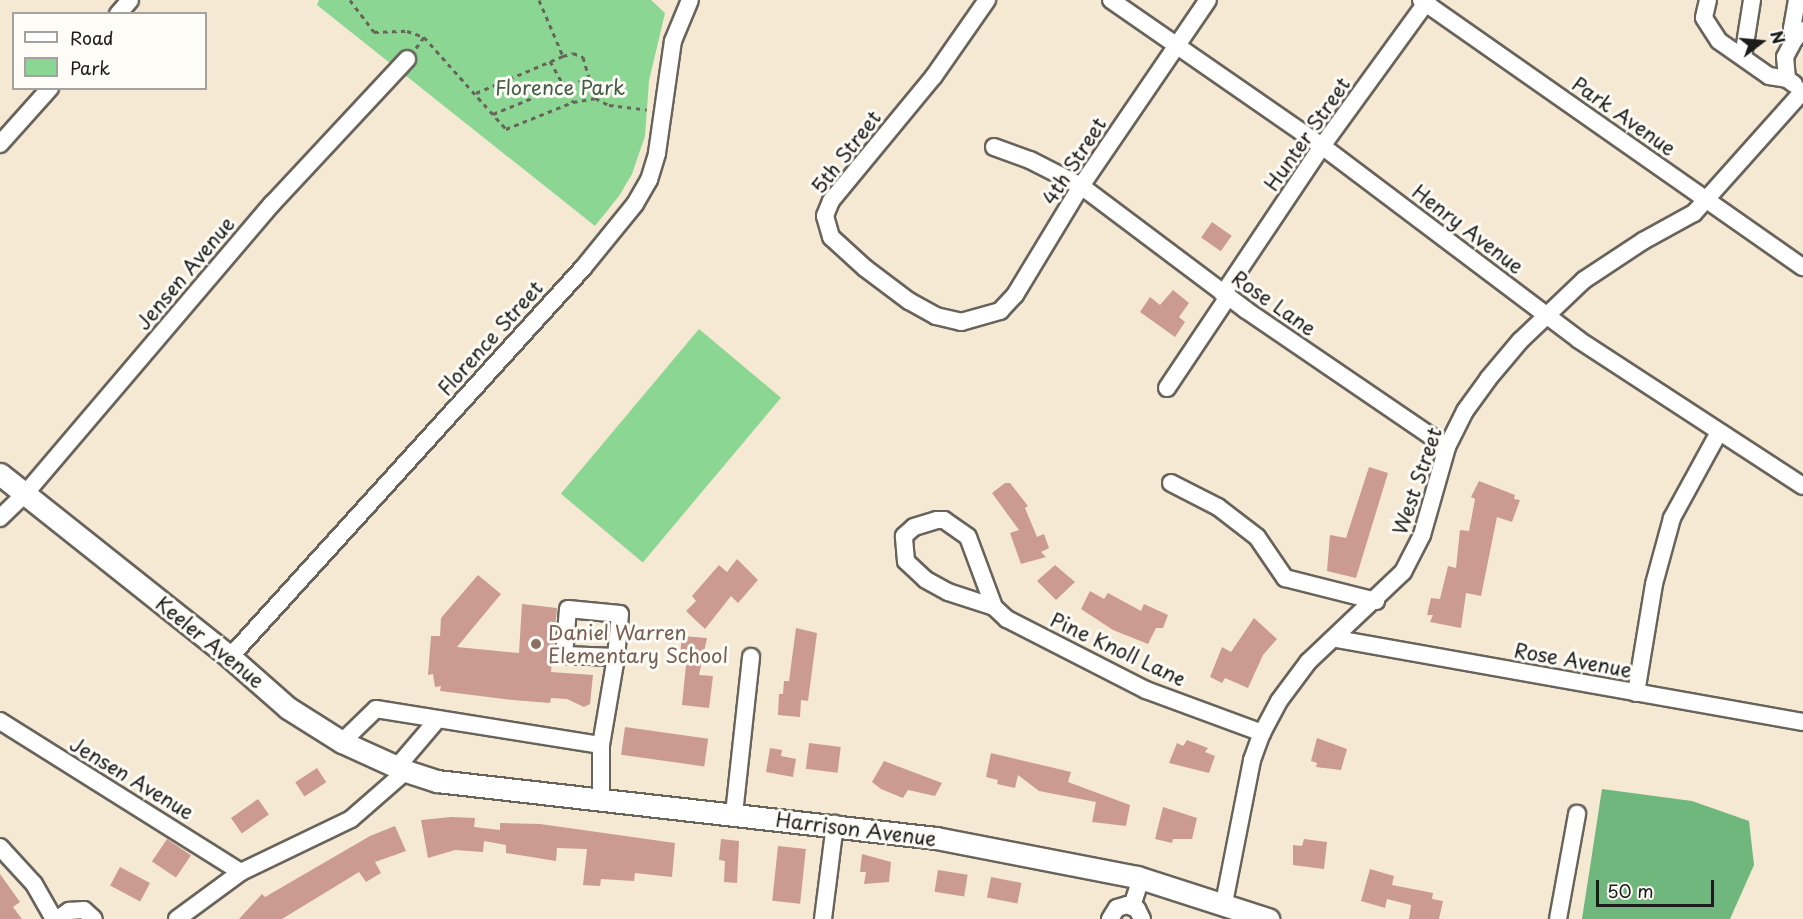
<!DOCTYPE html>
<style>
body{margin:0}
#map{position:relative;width:1803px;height:919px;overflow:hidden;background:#f6e9d4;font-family:"Playpen Sans",sans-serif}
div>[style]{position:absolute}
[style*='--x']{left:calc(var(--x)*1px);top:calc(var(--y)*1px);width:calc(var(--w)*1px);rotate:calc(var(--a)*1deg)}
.green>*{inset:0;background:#8bd693;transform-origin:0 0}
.forest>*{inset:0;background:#70b77d}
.building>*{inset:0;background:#cb9a91;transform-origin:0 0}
.path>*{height:3px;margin-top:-1.5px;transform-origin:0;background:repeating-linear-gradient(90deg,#68645c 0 4.5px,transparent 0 9px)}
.roads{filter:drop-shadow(2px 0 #68645c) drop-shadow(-2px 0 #68645c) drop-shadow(0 2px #68645c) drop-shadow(0 -2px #68645c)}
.minor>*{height:16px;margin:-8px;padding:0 8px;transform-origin:8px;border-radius:8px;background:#fff}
.major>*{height:21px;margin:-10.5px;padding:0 10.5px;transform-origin:10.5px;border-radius:10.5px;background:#fff}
.dots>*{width:16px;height:16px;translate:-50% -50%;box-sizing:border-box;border:3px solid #fdfcf7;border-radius:50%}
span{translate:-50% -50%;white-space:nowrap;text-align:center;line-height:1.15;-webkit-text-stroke:6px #fdfcf7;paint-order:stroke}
.park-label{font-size:20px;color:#435d46}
.street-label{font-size:20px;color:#1c1c1c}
.education-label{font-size:20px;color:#785e54}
.left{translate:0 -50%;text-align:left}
.legend{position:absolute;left:12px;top:12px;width:195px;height:78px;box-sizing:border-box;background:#fdfcf7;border:2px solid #a3a29f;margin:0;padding:8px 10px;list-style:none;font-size:18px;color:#1c1c1c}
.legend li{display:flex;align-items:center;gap:12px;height:30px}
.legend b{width:30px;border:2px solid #a3a29f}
.north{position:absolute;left:1731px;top:12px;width:60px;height:60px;-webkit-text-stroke:4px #fdfcf7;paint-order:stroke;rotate:74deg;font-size:16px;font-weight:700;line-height:24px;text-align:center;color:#1c1c1c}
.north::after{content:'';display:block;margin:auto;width:21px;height:27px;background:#1c1c1c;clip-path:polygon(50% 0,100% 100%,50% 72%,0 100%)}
.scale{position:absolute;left:1596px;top:880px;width:118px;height:27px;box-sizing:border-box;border:3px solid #1c1c1c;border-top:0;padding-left:8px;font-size:18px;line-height:21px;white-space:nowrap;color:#1c1c1c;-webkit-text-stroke:4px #fdfcf7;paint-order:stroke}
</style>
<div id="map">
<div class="green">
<i style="clip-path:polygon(319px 0,651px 0,665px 13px,649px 81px,645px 136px,632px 174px,619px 196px,595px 226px,317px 5px)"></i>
<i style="left:699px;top:329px;width:107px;height:215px;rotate:40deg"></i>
</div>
<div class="forest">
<i style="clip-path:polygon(1602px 789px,1692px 801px,1749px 821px,1754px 865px,1730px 919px,1582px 919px)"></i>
</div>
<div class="building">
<i style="left:1212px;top:222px;width:24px;height:19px;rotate:35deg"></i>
<i style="clip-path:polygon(1173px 290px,1189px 303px,1179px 317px,1185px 322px,1175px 337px,1140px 312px,1150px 297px,1160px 305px)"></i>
<i style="clip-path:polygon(1369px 467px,1388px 473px,1356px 578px,1327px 571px,1330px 535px,1346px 538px)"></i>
<i style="clip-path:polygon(1479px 481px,1515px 495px,1514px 499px,1520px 500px,1512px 522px,1497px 517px,1481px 596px,1466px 593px,1461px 628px,1430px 622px,1433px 615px,1427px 615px,1431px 598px,1440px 599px,1448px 566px,1456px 568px,1460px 530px,1469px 531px,1475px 499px,1471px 497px)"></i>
<i style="clip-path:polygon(1005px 483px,1010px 483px,1028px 506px,1025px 508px,1037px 537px,1044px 534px,1049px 548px,1041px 552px,1046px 557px,1021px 564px,1010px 533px,1019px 530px,992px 493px)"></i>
<i style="clip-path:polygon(737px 559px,758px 580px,738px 603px,731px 596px,705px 629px,686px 611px,696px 601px,692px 596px,719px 565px,727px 572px)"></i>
<i style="clip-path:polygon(1055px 565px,1075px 582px,1056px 600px,1037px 581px)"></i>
<i style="clip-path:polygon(478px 575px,501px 594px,457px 647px,519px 653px,522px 604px,557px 608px,551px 672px,593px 675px,590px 704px,584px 707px,567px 699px,551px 698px,550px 703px,513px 700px,440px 691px,441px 686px,435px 687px,433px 674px,428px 675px,431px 636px,440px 636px,441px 618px)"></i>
<i style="clip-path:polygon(1090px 591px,1104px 599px,1108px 593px,1141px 611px,1144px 604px,1168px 615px,1163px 628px,1156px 628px,1148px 644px,1113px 630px,1081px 609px)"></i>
<i style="clip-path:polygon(1254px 618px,1277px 639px,1263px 655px,1248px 688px,1225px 678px,1222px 683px,1210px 677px,1222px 647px,1231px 652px)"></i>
<i style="clip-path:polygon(796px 628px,817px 633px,808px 701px,801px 700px,800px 717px,778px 715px,779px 694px,783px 694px,784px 681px,789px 681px)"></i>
<i style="clip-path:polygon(682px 636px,707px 638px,699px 675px,713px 676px,709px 708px,682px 705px,686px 665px,679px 665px)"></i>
<i style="left:625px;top:727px;width:84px;height:28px;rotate:8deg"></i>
<i style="clip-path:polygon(1317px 738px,1347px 749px,1341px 770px,1316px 767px,1317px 763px,1311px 761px)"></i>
<i style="clip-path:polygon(1187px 740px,1208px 748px,1205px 752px,1215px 756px,1209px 773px,1169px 763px,1177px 743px,1183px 746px)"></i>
<i style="left:809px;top:743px;width:32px;height:26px;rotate:7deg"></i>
<i style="clip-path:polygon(770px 748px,782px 750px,781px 756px,796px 759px,793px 777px,766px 772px)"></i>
<i style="clip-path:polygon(991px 753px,1071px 772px,1068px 782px,1130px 805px,1126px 826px,1092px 822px,1096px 802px,1039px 791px,1018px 775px,1015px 788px,997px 784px,998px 780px,986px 777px)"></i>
<i style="clip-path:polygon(884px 761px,942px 783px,935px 796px,908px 790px,903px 798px,881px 789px,872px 782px)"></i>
<i style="left:317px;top:768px;width:17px;height:26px;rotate:57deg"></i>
<i style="left:258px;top:799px;width:19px;height:33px;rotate:55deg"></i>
<i style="clip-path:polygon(1163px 807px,1197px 818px,1192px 839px,1173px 839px,1172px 843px,1155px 839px)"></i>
<i style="clip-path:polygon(451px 817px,475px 818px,474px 827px,500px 830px,500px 823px,540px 824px,675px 843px,672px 877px,635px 873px,634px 881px,601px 879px,600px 886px,583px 885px,587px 849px,557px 848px,556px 861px,506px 853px,506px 845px,484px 841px,483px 852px,455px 850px,428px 858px,421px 820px)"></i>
<i style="clip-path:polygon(395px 826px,406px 851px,375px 862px,381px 873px,366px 882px,359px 872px,282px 919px,239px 919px,262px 894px,265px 897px,370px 836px)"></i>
<i style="left:167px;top:839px;width:29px;height:27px;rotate:34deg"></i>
<i style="clip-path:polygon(721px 839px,739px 841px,737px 883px,724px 882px,725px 861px,719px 860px)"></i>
<i style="clip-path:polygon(1304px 839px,1327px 842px,1324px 869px,1293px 865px,1293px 845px,1302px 846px)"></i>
<i style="left:778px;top:846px;width:28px;height:55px;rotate:6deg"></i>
<i style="clip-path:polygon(862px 854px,891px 862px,889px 882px,864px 884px,866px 872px,860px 872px)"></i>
<i style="left:120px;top:867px;width:34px;height:21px;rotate:28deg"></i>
<i style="clip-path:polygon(1370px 869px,1394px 876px,1392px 885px,1433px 893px,1432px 899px,1443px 901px,1439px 919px,1409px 919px,1411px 905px,1387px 899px,1385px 908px,1361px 901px)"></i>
<i style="left:938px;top:870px;width:30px;height:22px;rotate:9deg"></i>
<i style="clip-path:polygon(0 874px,20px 902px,13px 907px,22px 919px,0 919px)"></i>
<i style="left:991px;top:877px;width:31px;height:21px;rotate:11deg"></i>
</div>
<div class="path">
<i style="--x:350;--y:0;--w:40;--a:53"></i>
<i style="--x:374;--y:32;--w:33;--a:-2"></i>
<i style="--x:407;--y:31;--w:18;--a:19"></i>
<i style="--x:424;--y:37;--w:123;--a:48.3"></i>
<i style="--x:506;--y:129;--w:72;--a:-21.9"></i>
<i style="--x:573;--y:102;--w:22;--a:-10"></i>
<i style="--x:595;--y:98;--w:16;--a:27"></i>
<i style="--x:609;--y:105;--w:38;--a:7"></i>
<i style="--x:539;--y:0;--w:61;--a:66.8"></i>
<i style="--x:563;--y:56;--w:10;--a:-17"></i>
<i style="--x:573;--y:53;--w:11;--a:22"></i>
<i style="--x:583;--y:57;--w:43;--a:73.7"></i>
<i style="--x:416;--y:48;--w:14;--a:-54"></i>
<i style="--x:550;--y:61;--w:47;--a:60.7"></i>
<i style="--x:476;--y:93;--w:95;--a:-23"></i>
<i style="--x:493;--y:114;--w:74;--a:-22.4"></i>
<i style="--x:561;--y:86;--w:30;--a:-14"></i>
</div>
<div class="roads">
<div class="minor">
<i style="--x:987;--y:0;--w:93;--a:124.9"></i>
<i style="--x:934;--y:76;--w:162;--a:129.5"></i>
<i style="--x:831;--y:201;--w:16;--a:112"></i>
<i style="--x:825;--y:216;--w:22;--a:74"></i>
<i style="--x:831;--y:237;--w:46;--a:42.4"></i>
<i style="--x:865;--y:268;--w:55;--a:36.9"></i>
<i style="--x:909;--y:301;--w:31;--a:29"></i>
<i style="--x:936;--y:316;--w:26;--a:13"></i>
<i style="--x:961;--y:322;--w:41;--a:-15.8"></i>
<i style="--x:1000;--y:311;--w:22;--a:-47"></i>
<i style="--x:1015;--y:295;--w:127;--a:-58.8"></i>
<i style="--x:1081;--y:186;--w:225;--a:-55.7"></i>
<i style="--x:1111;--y:0;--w:257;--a:34.7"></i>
<i style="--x:1322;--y:146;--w:322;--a:37"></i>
<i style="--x:1579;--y:340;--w:267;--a:33.1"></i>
<i style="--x:1421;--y:0;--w:466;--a:35"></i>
<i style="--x:1708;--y:0;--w:18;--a:103"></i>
<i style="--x:1704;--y:18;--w:27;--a:57"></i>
<i style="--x:1719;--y:41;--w:61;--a:35"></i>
<i style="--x:1769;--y:76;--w:18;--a:9"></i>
<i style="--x:1797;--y:0;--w:28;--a:100"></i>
<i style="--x:1792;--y:28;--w:12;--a:81"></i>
<i style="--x:1794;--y:40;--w:13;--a:-48"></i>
<i style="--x:118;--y:14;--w:18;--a:-49"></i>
<i style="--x:1743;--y:57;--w:58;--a:-81"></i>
<i style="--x:1794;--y:84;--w:9;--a:-144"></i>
<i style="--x:1787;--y:79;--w:22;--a:-95"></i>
<i style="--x:1785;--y:57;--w:19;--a:-62"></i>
<i style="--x:0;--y:144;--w:75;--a:-48.2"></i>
<i style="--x:994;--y:147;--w:38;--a:20"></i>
<i style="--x:1030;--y:160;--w:57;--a:27"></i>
<i style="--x:1081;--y:186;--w:206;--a:36.9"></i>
<i style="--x:1246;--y:310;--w:243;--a:34.3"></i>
<i style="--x:1223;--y:294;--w:178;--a:-56.2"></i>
<i style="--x:1322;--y:146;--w:180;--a:-54"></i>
<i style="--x:1167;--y:388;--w:110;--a:-56.2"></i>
<i style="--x:1171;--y:483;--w:53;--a:27.1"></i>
<i style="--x:1218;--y:507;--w:49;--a:37.6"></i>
<i style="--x:1257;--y:537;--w:50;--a:55.7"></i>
<i style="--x:1285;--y:578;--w:94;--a:14.2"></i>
<i style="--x:0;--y:518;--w:35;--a:-44"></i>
<i style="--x:25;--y:494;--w:381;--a:-49.6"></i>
<i style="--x:272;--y:204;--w:198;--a:-47"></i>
<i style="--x:937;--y:520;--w:7;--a:0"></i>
<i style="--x:944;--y:520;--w:29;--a:35"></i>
<i style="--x:968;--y:537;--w:75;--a:69.6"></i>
<i style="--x:994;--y:607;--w:48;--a:-161.9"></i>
<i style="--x:948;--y:592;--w:26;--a:-151"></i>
<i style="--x:925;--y:579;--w:26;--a:-137"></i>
<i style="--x:906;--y:561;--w:25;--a:-95"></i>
<i style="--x:904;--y:536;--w:13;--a:-42"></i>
<i style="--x:914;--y:527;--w:24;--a:-17"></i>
<i style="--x:994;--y:607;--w:18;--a:43"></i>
<i style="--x:1007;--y:619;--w:156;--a:27.1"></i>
<i style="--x:1146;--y:690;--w:124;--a:20.3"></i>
<i style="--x:1337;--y:639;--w:473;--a:10.1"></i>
<i style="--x:230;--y:657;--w:525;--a:-47.78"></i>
<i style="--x:583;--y:268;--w:82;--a:-50.9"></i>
<i style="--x:635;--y:204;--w:28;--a:-60"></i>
<i style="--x:649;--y:180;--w:28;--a:-73"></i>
<i style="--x:657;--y:153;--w:113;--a:-81.9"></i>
<i style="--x:673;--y:41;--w:44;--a:-67.5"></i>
<i style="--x:1636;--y:693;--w:110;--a:-80.6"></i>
<i style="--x:1654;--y:584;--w:68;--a:-74.7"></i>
<i style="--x:1672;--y:518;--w:98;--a:-61.3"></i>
<i style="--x:0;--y:721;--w:284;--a:32.1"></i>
<i style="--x:342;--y:742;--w:47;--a:-44.1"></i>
<i style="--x:376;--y:709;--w:228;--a:9.1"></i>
<i style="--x:601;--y:745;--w:55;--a:90"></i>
<i style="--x:601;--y:745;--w:89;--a:-80.3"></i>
<i style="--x:616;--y:657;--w:52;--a:-177.8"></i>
<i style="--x:564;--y:655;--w:46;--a:-85"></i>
<i style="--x:568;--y:609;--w:52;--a:5.5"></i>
<i style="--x:620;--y:614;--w:43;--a:95.3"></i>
<i style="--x:397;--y:767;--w:63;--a:-49.5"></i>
<i style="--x:734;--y:814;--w:158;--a:-83.8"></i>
<i style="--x:0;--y:847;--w:50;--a:47.4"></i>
<i style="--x:34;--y:884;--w:40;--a:60.3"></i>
<i style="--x:1224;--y:903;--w:146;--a:-78.9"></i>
<i style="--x:1252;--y:760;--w:29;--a:-70"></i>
<i style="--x:1262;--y:733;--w:36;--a:-62"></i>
<i style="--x:1279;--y:701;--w:49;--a:-53.4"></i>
<i style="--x:1308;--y:662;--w:131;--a:-43.5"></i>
<i style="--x:1403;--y:572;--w:42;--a:-62.8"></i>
<i style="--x:1422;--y:535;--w:91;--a:-74.1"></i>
<i style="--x:1447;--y:447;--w:40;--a:-63.4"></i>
<i style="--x:1465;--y:411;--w:39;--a:-54"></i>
<i style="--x:1488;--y:379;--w:50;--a:-49.9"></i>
<i style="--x:1520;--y:341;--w:88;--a:-43.6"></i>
<i style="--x:1584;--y:280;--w:71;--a:-33.5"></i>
<i style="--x:1643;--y:241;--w:58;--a:-28.8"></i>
<i style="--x:1694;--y:213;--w:164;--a:-48.2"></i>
<i style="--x:1132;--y:906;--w:29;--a:-72"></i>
<i style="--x:58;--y:919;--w:14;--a:-36"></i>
<i style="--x:69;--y:911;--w:15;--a:-4"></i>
<i style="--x:84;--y:910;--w:13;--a:42"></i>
<i style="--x:177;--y:919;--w:79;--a:-36.3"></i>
<i style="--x:241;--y:872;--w:122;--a:-25.7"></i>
<i style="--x:351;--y:819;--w:73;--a:-41.1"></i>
<i style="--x:823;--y:919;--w:96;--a:-82.8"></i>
<i style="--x:1110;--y:919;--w:13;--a:-58"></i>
<i style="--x:1117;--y:908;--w:10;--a:-17"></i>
<i style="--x:1127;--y:905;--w:11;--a:22"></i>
<i style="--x:1137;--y:909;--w:11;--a:63"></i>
<i style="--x:1558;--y:919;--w:107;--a:-79.7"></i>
</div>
<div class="major">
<i style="--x:0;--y:474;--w:294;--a:38.5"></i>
<i style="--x:230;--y:657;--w:77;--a:41.3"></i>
<i style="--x:288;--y:708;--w:64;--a:32.2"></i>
<i style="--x:342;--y:742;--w:70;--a:24.4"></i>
<i style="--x:406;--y:771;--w:33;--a:18"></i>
<i style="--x:437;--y:781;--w:502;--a:6.52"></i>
<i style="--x:936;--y:838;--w:205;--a:11"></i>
<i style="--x:1137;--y:877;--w:138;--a:17.8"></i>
</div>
</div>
<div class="dots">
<i style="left:536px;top:644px;background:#8d6e63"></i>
</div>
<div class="park-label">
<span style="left:560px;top:87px">Florence Park</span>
</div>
<div class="street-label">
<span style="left:1624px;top:116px;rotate:35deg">Park Avenue</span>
<span style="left:1307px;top:134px;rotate:-55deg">Hunter Street</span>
<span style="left:846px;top:152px;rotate:-52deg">5th Street</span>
<span style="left:1074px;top:161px;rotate:-57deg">4th Street</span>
<span style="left:1468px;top:229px;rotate:37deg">Henry Avenue</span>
<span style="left:185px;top:273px;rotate:-50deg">Jensen Avenue</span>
<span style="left:1274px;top:303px;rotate:35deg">Rose Lane</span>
<span style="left:490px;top:338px;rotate:-48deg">Florence Street</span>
<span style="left:1417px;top:481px;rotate:-71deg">West Street</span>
<span style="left:210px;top:642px;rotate:39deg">Keeler Avenue</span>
<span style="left:1118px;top:649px;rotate:25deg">Pine Knoll Lane</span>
<span style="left:1573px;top:660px;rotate:10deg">Rose Avenue</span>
<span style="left:132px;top:778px;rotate:31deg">Jensen Avenue</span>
<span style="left:856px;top:829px;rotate:7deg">Harrison Avenue</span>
</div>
<div class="education-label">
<span class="left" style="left:548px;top:644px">Daniel Warren<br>Elementary School</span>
</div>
<ul class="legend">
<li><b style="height:8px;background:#fff"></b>Road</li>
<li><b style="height:16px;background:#8bd693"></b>Park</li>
</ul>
<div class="north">N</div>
<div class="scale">50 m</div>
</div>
